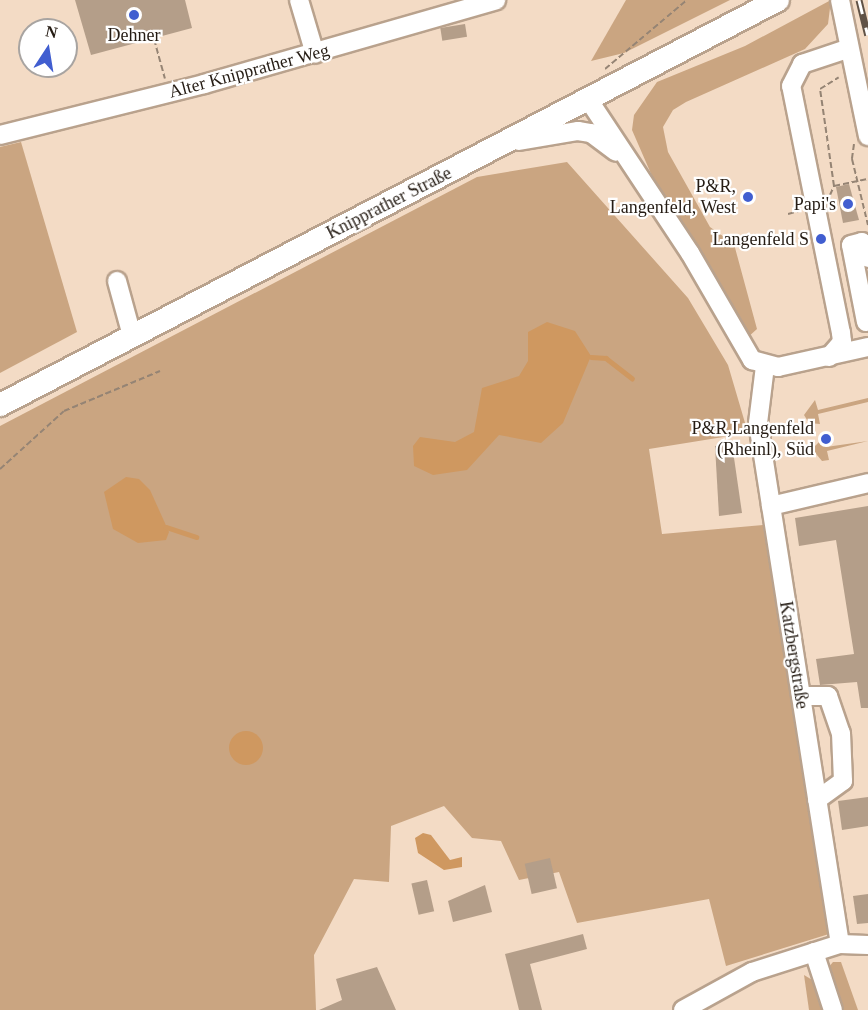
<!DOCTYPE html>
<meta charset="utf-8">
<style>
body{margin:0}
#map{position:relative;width:868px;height:1010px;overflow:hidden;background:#f3dbc5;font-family:"Times New Roman",serif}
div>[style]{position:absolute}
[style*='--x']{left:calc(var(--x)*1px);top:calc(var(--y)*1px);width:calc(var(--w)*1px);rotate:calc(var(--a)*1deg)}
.green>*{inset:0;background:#caa581}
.water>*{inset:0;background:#cf9860}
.round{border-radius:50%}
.stream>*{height:4.5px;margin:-2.25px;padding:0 2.25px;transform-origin:2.25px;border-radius:2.25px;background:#cf9860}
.building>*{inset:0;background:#b49e89;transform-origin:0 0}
.path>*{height:2px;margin-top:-1px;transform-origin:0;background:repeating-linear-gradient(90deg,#958474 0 6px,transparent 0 9px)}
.roads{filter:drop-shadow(2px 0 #b9a28d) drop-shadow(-2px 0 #b9a28d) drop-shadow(0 2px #b9a28d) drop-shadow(0 -2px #b9a28d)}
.minor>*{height:18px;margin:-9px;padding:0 9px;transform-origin:9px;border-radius:9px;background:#fff}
.major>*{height:22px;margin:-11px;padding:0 11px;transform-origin:11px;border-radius:11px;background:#fff}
.rail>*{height:7px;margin-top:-3.5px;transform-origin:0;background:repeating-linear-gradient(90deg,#fff 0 14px,#605246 0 28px);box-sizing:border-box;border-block:2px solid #605246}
.dots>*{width:16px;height:16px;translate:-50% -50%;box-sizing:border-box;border:3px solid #fff;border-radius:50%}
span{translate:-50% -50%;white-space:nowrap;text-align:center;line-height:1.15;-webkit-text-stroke:4.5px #fff;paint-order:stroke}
.poi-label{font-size:18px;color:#251c14}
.right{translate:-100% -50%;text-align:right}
.street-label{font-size:18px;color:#251c14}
.north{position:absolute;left:18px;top:18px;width:60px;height:60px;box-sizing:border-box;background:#fff;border:2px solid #a8a4a1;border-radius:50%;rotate:12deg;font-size:16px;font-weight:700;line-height:24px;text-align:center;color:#251c14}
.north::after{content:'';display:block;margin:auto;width:21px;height:27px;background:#415ed0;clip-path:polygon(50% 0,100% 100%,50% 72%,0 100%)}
</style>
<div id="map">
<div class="green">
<i style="clip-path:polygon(626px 0,730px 0,624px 53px,591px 61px)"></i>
<i style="clip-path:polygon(831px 0,828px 24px,805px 49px,686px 102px,673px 110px,663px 127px,668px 152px,710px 227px,734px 244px,757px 329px,747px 338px,652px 176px,632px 130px,634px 115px,657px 82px,745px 46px)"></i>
<i style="clip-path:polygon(21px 142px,77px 332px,0 373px,0 147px)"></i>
<i style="clip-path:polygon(567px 162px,688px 298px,728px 365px,748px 433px,649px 449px,662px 534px,763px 525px,829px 934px,726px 966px,709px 899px,577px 923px,559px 872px,519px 880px,501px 841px,472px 838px,444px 806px,391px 826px,389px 882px,354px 879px,314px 955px,316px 1010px,0 1010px,0 426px,477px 177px)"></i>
<i style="clip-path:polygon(868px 398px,868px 402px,818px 414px,820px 424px,809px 423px,804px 415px,815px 400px,818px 410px)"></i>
<i style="clip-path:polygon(824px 437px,826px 447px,868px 441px,827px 451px,829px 460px,822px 461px,812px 449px)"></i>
<i style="clip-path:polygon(833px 962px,841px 962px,858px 1010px,839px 1010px,827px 969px)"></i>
<i style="clip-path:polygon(804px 975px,814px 981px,825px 1010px,809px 1010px)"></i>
</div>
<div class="water">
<i style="clip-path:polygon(547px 322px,575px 331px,591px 356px,563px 423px,541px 443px,499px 435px,467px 470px,433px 475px,414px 466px,413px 446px,420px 437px,455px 442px,474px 432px,482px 388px,519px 376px,528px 361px,528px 332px)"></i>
<i style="clip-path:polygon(126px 477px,139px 479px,150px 490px,169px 532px,166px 540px,138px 543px,113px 529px,104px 492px)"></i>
<i class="round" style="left:229px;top:731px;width:34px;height:34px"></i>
<i style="clip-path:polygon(423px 833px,431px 835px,450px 860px,462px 857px,462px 867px,444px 870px,418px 853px,415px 838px)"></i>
</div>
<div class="stream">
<i style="--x:591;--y:357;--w:15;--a:4"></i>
<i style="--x:606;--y:358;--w:33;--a:38"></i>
<i style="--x:166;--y:527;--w:32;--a:18"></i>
</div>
<div class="building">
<i style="clip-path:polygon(75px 0,185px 0,192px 28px,91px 55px)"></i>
<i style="left:465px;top:24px;width:13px;height:25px;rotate:81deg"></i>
<i style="clip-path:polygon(849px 184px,859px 220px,843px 223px,836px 187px)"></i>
<i style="clip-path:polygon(732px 444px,742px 513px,719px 516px,715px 446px)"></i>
<i style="clip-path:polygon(868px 506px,868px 708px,861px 708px,857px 682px,820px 685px,816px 659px,854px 654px,836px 540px,799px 546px,795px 518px)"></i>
<i style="clip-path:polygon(868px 797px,868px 826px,842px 830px,838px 801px)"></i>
<i style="left:550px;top:858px;width:31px;height:26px;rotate:77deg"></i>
<i style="left:427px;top:880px;width:32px;height:16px;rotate:77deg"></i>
<i style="clip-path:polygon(485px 885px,492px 912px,453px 922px,448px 901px)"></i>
<i style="clip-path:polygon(868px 894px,868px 923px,857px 924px,853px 896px)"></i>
<i style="clip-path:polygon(583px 934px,587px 949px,530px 964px,542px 1010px,519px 1010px,505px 954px)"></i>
<i style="clip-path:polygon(377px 967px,396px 1010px,319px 1010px,342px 1000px,336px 979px)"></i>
</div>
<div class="path">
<i style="--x:154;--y:39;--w:41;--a:74.6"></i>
<i style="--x:605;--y:69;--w:107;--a:-40.1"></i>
<i style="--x:854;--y:144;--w:15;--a:98"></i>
<i style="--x:852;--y:159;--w:68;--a:76.4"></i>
<i style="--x:834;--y:186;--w:34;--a:-12"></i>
<i style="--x:830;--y:195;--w:10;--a:-66"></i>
<i style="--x:834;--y:186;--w:98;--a:-98.2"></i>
<i style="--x:820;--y:89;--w:22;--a:-32"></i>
<i style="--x:788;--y:214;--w:11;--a:-15"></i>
<i style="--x:0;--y:469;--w:86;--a:-42.2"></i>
<i style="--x:64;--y:411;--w:104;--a:-22.6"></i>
</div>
<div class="roads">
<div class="minor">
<i style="--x:299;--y:0;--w:56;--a:73.5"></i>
<i style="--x:840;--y:0;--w:139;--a:78.4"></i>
<i style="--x:588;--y:99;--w:185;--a:56.5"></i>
<i style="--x:690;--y:253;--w:124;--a:59.9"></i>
<i style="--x:752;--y:360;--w:27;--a:15"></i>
<i style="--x:778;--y:367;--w:92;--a:-12.5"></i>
<i style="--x:0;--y:135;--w:210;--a:-14"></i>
<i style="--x:204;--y:84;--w:304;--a:-16"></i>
<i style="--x:519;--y:141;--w:60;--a:-9.6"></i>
<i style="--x:578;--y:131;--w:13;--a:9"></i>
<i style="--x:591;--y:133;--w:31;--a:37"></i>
<i style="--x:117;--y:281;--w:57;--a:74.7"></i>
<i style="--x:866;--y:322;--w:78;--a:-101"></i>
<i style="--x:851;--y:245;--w:11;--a:-15"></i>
<i style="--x:862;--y:242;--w:17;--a:69"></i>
<i style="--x:829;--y:357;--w:20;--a:-49"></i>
<i style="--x:842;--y:342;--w:9;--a:-96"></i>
<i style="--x:841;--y:333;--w:252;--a:-101.4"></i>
<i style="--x:791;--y:86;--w:25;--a:-63"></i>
<i style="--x:802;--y:64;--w:47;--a:-18.4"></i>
<i style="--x:765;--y:366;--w:57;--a:97"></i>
<i style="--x:758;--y:423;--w:527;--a:81.06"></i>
<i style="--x:771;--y:506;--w:100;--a:-13.3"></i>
<i style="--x:801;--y:696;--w:27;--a:0"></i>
<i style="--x:828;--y:696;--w:39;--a:71"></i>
<i style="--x:841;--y:733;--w:48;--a:87.6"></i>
<i style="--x:843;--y:781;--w:32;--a:144"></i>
<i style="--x:814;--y:952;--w:61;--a:71.9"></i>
<i style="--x:683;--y:1010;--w:79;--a:-28.8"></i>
<i style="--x:752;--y:972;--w:92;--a:-17.7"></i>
<i style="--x:840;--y:944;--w:28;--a:2"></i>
</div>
<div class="major">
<i style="--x:0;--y:405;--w:877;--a:-27.5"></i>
</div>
</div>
<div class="rail">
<i style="--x:859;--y:0;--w:36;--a:76"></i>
</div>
<div class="dots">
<i style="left:134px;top:15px;background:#415ed0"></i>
<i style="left:748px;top:197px;background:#415ed0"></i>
<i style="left:848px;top:204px;background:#415ed0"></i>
<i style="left:821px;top:239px;background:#415ed0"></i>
<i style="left:826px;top:439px;background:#415ed0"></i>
</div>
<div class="poi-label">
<span style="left:134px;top:35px">Dehner</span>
<span class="right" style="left:736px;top:197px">P&amp;R,<br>Langenfeld, West</span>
<span class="right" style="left:836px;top:204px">Papi's</span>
<span class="right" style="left:809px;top:239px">Langenfeld S</span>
<span class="right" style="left:814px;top:439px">P&amp;R,Langenfeld<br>(Rheinl), Süd</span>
</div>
<div class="street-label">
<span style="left:249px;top:71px;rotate:-15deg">Alter Knipprather Weg</span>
<span style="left:389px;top:203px;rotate:-27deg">Knipprather Straße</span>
<span style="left:794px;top:655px;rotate:81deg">Katzbergstraße</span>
</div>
<div class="north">N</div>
</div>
